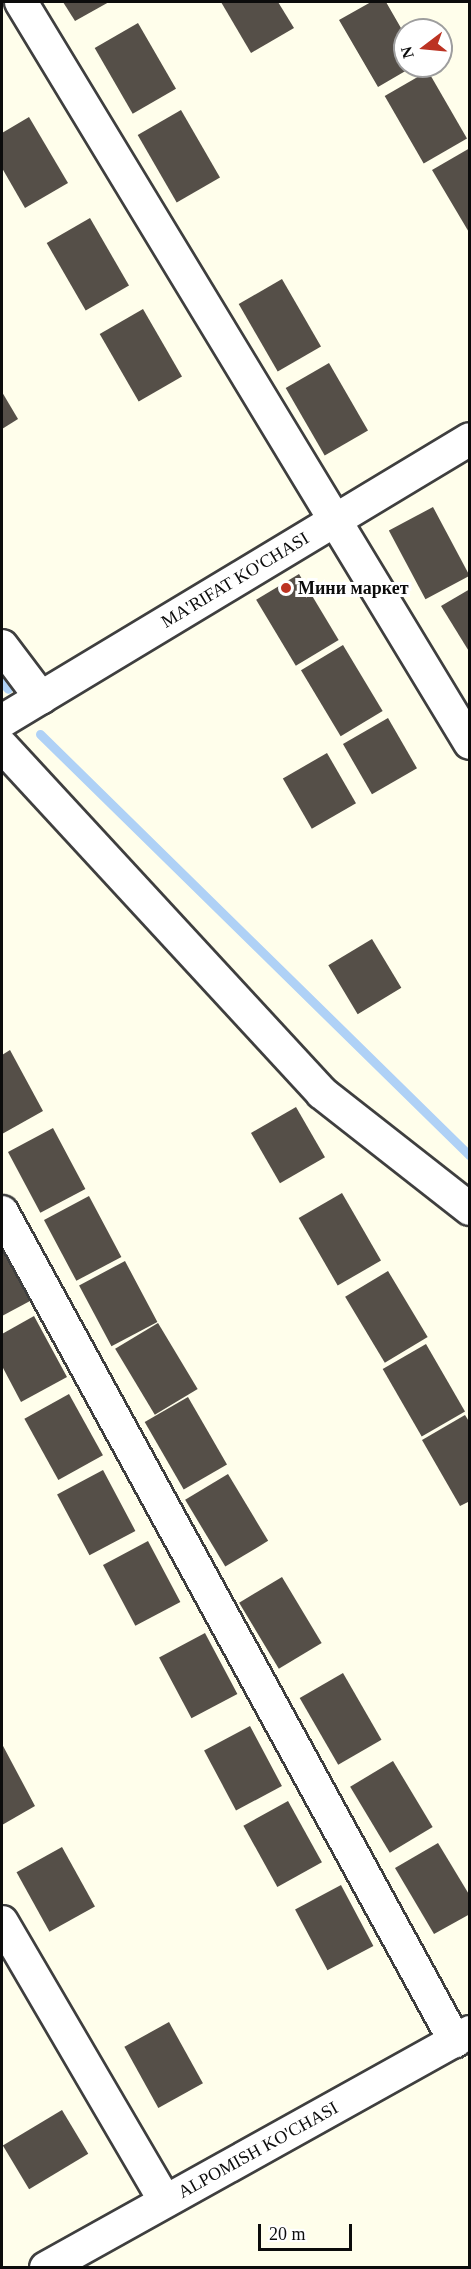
<!DOCTYPE html>
<meta charset="utf-8">
<style>
body{margin:0}
#map{position:relative;width:471px;height:2269px;overflow:hidden;background:#fffeeb;font-family:"Times New Roman",serif}
div>[style]{position:absolute}
[style*='--x']{left:calc(var(--x)*1px);top:calc(var(--y)*1px);width:calc(var(--w)*1px);rotate:calc(var(--a)*1deg)}
.stream>*{height:9px;margin:-4.5px;padding:0 4.5px;transform-origin:4.5px;border-radius:4.5px;background:#afd1f6}
.building>*{inset:0;background:#554f48;transform-origin:0 0}
.roads{filter:drop-shadow(2px 0 #3f3f3f) drop-shadow(-2px 0 #3f3f3f) drop-shadow(0 2px #3f3f3f) drop-shadow(0 -2px #3f3f3f)}
.minor>*{height:32px;margin:-16px;padding:0 16px;transform-origin:16px;border-radius:16px;background:#fff}
.dots>*{width:16px;height:16px;translate:-50% -50%;box-sizing:border-box;border:3px solid #fff;border-radius:50%}
span{translate:-50% -50%;white-space:nowrap;text-align:center;line-height:1.15;-webkit-text-stroke:6px #fff;paint-order:stroke}
.street-label{font-size:18px;color:#0c0c0c}
.poi-label{font-size:18px;color:#0c0c0c;font-weight:700}
.left{translate:0 -50%;text-align:left}
.frame{position:absolute;inset:0;border:3px solid #0c0c0c;pointer-events:none}
.north{position:absolute;left:393px;top:18px;width:60px;height:60px;box-sizing:border-box;background:#fff;border:2px solid #9e9e9e;border-radius:50%;rotate:254deg;font-size:16px;font-weight:700;line-height:24px;text-align:center;color:#0c0c0c}
.north::after{content:'';display:block;margin:auto;width:21px;height:27px;background:#bc3323;clip-path:polygon(50% 0,100% 100%,50% 72%,0 100%)}
.scale{position:absolute;left:258px;top:2224px;width:94px;height:27px;box-sizing:border-box;border:3px solid #0c0c0c;border-top:0;padding-left:8px;font-size:18px;line-height:21px;white-space:nowrap;color:#0c0c0c;-webkit-text-stroke:4px #fff;paint-order:stroke}
</style>
<div id="map">
<div class="stream">
<i style="--x:2;--y:682;--w:9;--a:49"></i>
<i style="--x:40;--y:734;--w:602;--a:44.46"></i>
</div>
<div class="building">
<i style="clip-path:polygon(63px 2px,109px 2px,75px 21px)"></i>
<i style="clip-path:polygon(221px 2px,278px 2px,294px 28px,251px 53px)"></i>
<i style="clip-path:polygon(371px 2px,386px 2px,405px 35px,405px 66px,414px 66px,378px 87px,339px 20px)"></i>
<i style="left:138px;top:23px;width:76px;height:50px;rotate:60deg"></i>
<i style="left:428px;top:71px;width:78px;height:50px;rotate:60deg"></i>
<i style="left:181px;top:110px;width:78px;height:50px;rotate:60deg"></i>
<i style="clip-path:polygon(29px 117px,68px 183px,25px 208px,2px 168px,2px 133px)"></i>
<i style="clip-path:polygon(470px 148px,470px 234px,432px 170px)"></i>
<i style="left:90px;top:218px;width:78px;height:50px;rotate:60deg"></i>
<i style="left:282px;top:279px;width:78px;height:50px;rotate:60deg"></i>
<i style="left:143px;top:309px;width:78px;height:50px;rotate:60deg"></i>
<i style="left:329px;top:363px;width:78px;height:50px;rotate:60deg"></i>
<i style="clip-path:polygon(2px 392px,18px 419px,2px 429px)"></i>
<i style="left:433px;top:507px;width:78px;height:50px;rotate:62deg"></i>
<i style="left:299px;top:574px;width:77px;height:50px;rotate:59deg"></i>
<i style="clip-path:polygon(470px 589px,470px 653px,441px 606px)"></i>
<i style="left:343px;top:645px;width:77px;height:49px;rotate:59deg"></i>
<i style="left:388px;top:718px;width:58px;height:52px;rotate:60deg"></i>
<i style="left:327px;top:753px;width:58px;height:51px;rotate:60deg"></i>
<i style="left:372px;top:939px;width:57px;height:51px;rotate:59deg"></i>
<i style="clip-path:polygon(10px 1050px,43px 1111px,2px 1134px,2px 1055px)"></i>
<i style="left:296px;top:1107px;width:58px;height:52px;rotate:60deg"></i>
<i style="left:53px;top:1128px;width:69px;height:51px;rotate:62deg"></i>
<i style="left:342px;top:1193px;width:78px;height:50px;rotate:60deg"></i>
<i style="left:89px;top:1196px;width:69px;height:51px;rotate:62deg"></i>
<i style="clip-path:polygon(2px 1250px,30px 1301px,2px 1316px)"></i>
<i style="left:125px;top:1261px;width:69px;height:52px;rotate:62deg"></i>
<i style="left:388px;top:1271px;width:77px;height:50px;rotate:59deg"></i>
<i style="clip-path:polygon(34px 1316px,67px 1377px,21px 1402px,2px 1366px,2px 1334px)"></i>
<i style="left:158px;top:1323px;width:77px;height:50px;rotate:59deg"></i>
<i style="left:426px;top:1344px;width:78px;height:50px;rotate:60deg"></i>
<i style="left:69px;top:1394px;width:70px;height:51px;rotate:61deg"></i>
<i style="left:188px;top:1397px;width:78px;height:50px;rotate:60deg"></i>
<i style="clip-path:polygon(465px 1415px,470px 1423px,470px 1501px,460px 1506px,422px 1440px)"></i>
<i style="left:103px;top:1470px;width:69px;height:52px;rotate:62deg"></i>
<i style="left:228px;top:1474px;width:78px;height:50px;rotate:59deg"></i>
<i style="left:148px;top:1541px;width:69px;height:51px;rotate:62deg"></i>
<i style="left:282px;top:1577px;width:77px;height:50px;rotate:59deg"></i>
<i style="left:205px;top:1633px;width:69px;height:52px;rotate:62deg"></i>
<i style="left:343px;top:1673px;width:77px;height:50px;rotate:60deg"></i>
<i style="left:250px;top:1726px;width:68px;height:52px;rotate:62deg"></i>
<i style="clip-path:polygon(2px 1744px,35px 1806px,2px 1825px)"></i>
<i style="left:393px;top:1761px;width:77px;height:50px;rotate:59deg"></i>
<i style="left:288px;top:1801px;width:70px;height:51px;rotate:61deg"></i>
<i style="clip-path:polygon(438px 1843px,470px 1896px,470px 1914px,434px 1934px,395px 1868px)"></i>
<i style="left:62px;top:1847px;width:68px;height:52px;rotate:61deg"></i>
<i style="left:341px;top:1885px;width:69px;height:52px;rotate:62deg"></i>
<i style="left:169px;top:2022px;width:70px;height:51px;rotate:61deg"></i>
<i style="left:62px;top:2110px;width:51px;height:69px;rotate:59deg"></i>
</div>
<div class="roads">
<div class="minor">
<i style="--x:21;--y:2;--w:866;--a:58.79"></i>
<i style="--x:2;--y:646;--w:65;--a:53.1"></i>
<i style="--x:2;--y:721;--w:546;--a:-31.07"></i>
<i style="--x:2;--y:746;--w:472;--a:47.3"></i>
<i style="--x:322;--y:1093;--w:188;--a:38.1"></i>
<i style="--x:2;--y:1212;--w:945;--a:61.35"></i>
<i style="--x:2;--y:1922;--w:323;--a:59.7"></i>
<i style="--x:46;--y:2268;--w:485;--a:-29.1"></i>
</div>
</div>
<div class="dots">
<i style="left:286px;top:588px;background:#bc3323"></i>
</div>
<div class="street-label">
<span style="left:235px;top:580px;rotate:-31deg">MA'RIFAT KO'CHASI</span>
<span style="left:258px;top:2150px;rotate:-29deg">ALPOMISH KO'CHASI</span>
</div>
<div class="poi-label">
<span class="left" style="left:298px;top:588px">Мини маркет</span>
</div>
<div class="frame"></div>
<div class="north">N</div>
<div class="scale">20 m</div>
</div>
